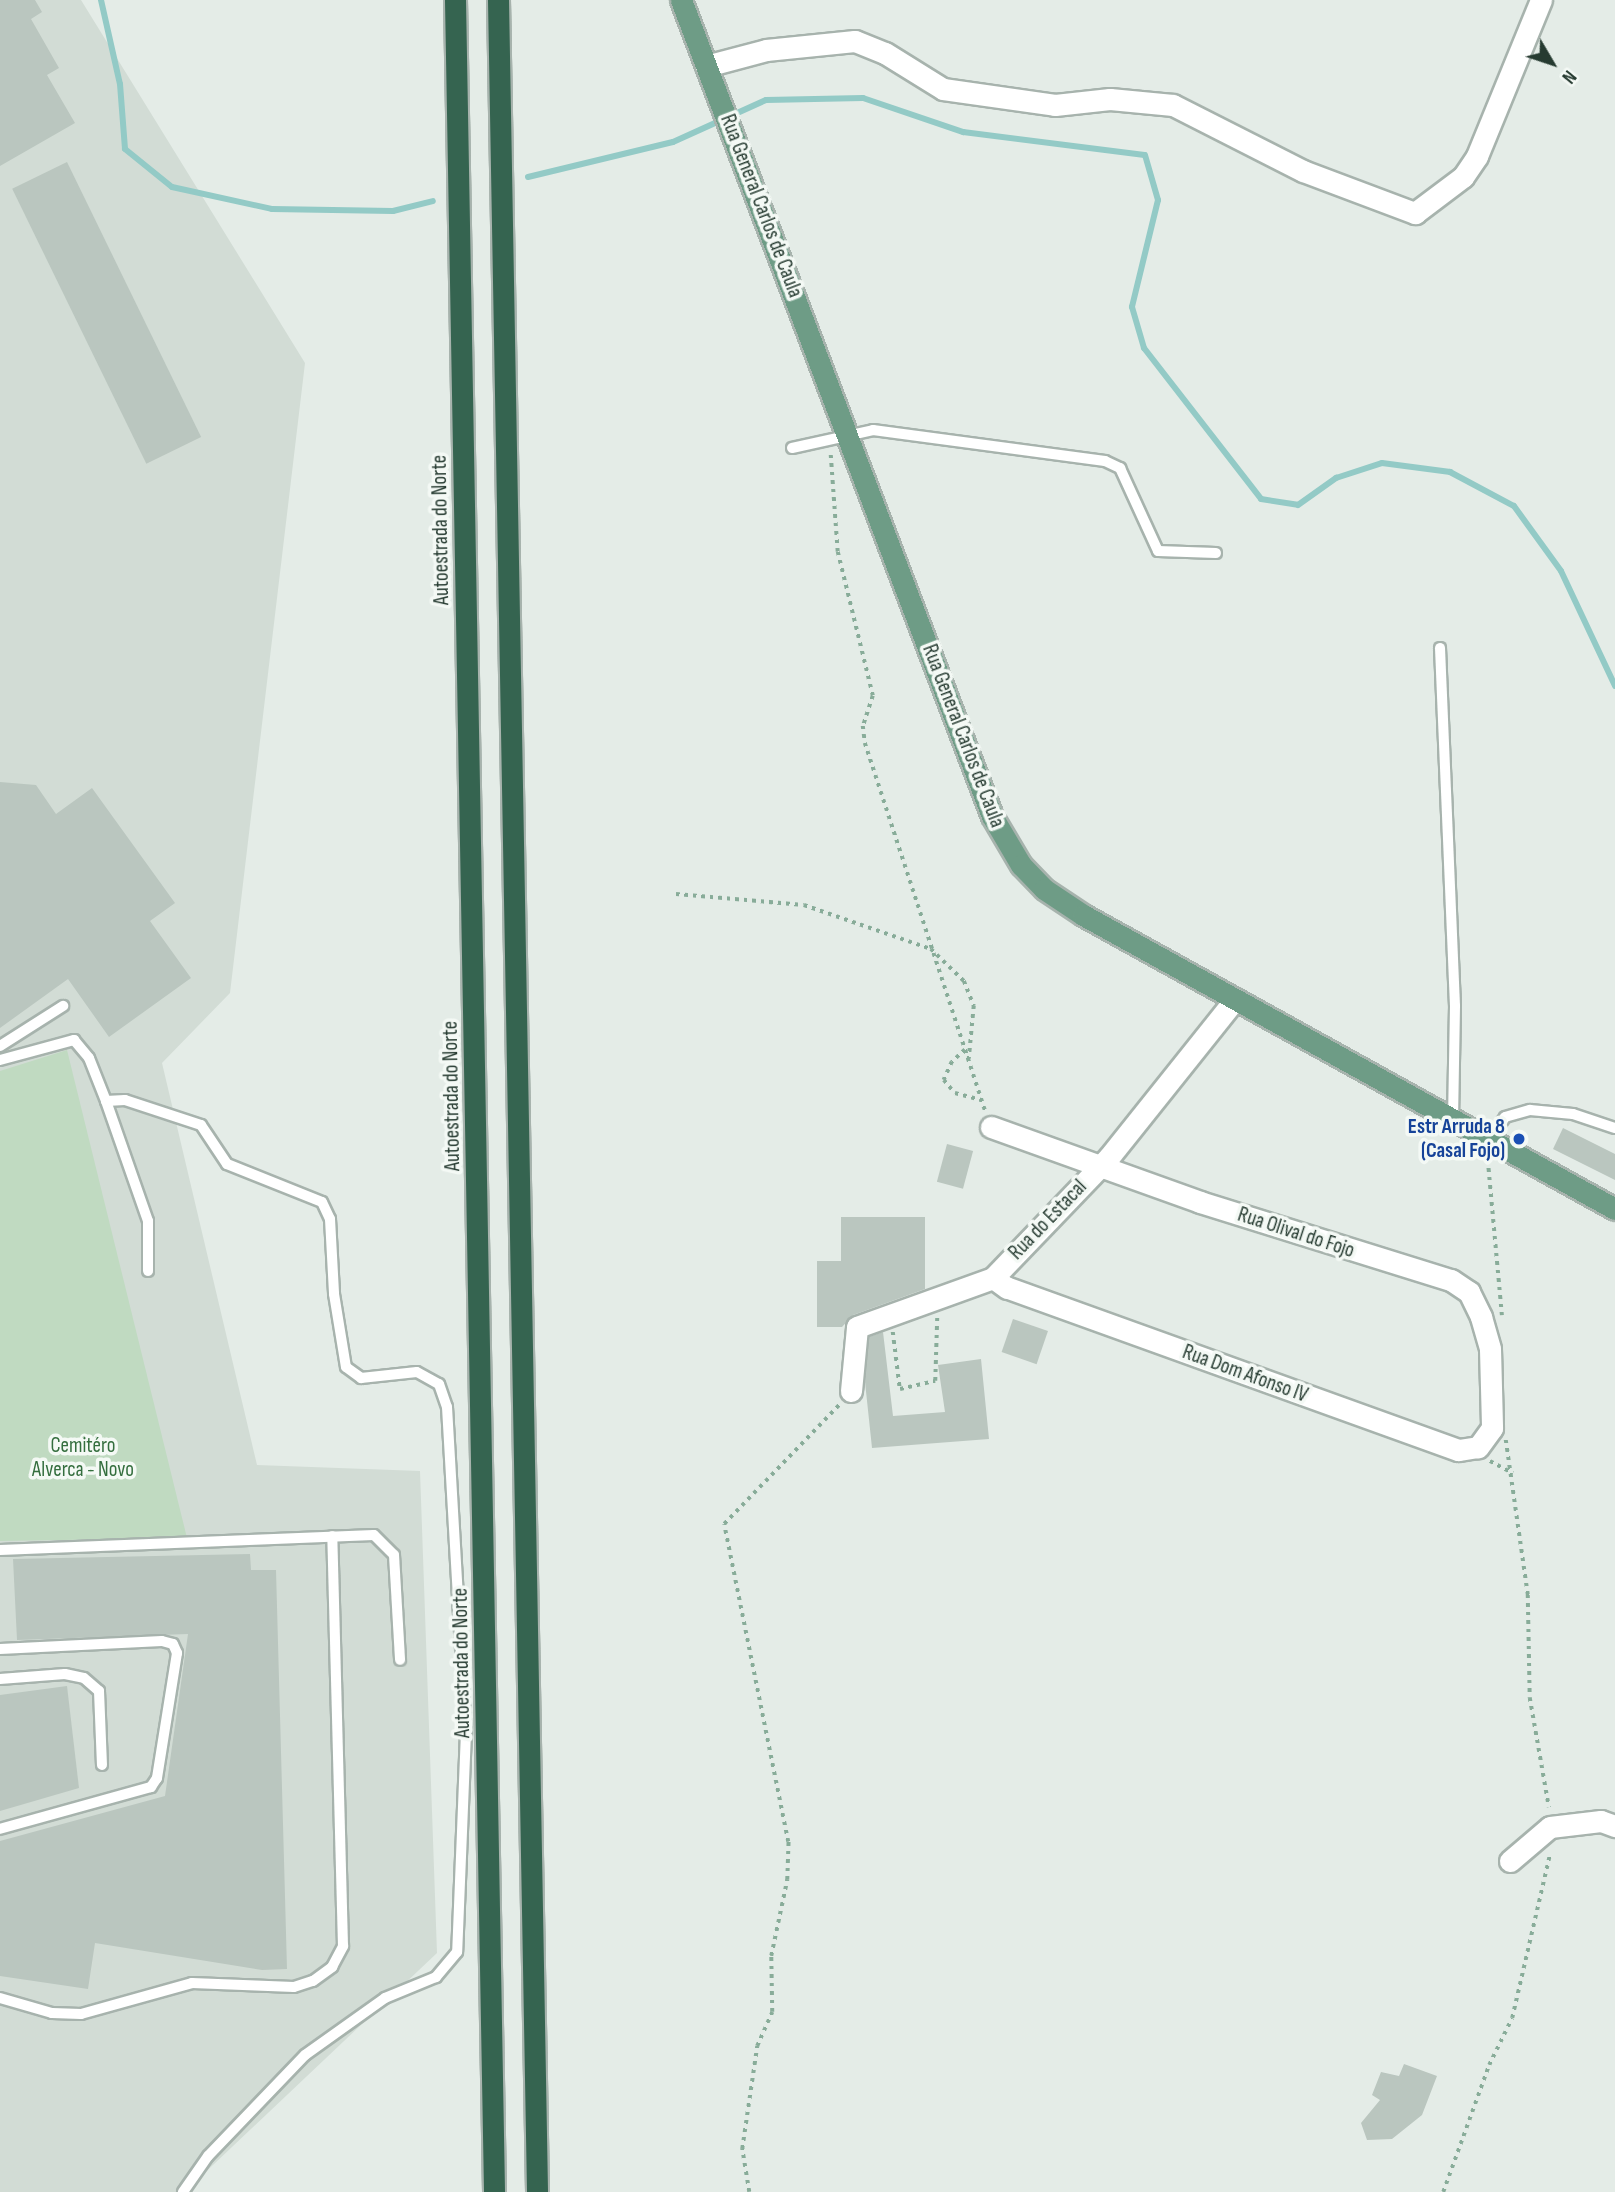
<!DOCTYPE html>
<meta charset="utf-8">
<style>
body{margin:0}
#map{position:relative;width:1615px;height:2192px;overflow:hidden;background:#e4ece7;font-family:"Sofia Sans Condensed",sans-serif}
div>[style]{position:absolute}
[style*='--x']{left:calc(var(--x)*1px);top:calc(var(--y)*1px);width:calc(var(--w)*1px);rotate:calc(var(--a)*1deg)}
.built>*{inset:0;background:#d2dcd5}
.green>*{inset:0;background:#c0dac1}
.stream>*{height:6px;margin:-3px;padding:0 3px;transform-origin:3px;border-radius:3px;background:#93cac6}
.building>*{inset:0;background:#bac6bf;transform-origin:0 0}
.path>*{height:3.5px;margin-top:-1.75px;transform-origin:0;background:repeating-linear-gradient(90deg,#88ac99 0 3.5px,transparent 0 8.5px)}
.roads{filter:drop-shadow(2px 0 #a7b3ad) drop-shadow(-2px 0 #a7b3ad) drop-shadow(0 2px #a7b3ad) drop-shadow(0 -2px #a7b3ad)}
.service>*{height:10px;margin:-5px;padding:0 5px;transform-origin:5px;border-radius:5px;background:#fff}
.minor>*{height:21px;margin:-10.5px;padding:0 10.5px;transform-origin:10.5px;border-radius:10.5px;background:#fff}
.primary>*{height:21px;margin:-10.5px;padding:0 10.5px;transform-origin:10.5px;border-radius:10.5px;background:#6e9c86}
.motorway>*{height:21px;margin:-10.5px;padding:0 10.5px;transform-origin:10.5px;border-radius:10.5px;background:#356450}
.dots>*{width:19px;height:19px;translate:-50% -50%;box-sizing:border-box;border:4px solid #f4f9f5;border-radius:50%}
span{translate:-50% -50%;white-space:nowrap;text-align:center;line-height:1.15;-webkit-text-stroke:7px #f4f9f5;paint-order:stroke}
.street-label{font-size:21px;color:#263b31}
.transit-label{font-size:21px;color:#164399;font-weight:700}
.right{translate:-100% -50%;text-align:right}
.park-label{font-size:21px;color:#346e3e}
.north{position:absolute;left:1517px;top:28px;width:70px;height:70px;-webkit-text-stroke:5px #f4f9f5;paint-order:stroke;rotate:129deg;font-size:19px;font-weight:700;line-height:28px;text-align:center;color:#263b31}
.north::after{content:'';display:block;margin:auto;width:24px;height:32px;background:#263b31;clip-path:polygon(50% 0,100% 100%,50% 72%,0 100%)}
</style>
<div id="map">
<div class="built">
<i style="clip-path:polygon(0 0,81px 0,305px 363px,230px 993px,162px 1063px,257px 1465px,420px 1471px,437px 1953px,195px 2182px,191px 2192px,0 2192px)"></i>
</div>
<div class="green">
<i style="clip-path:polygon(67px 1050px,187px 1538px,0 1541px,0 1071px)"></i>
</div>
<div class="stream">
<i style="--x:101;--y:0;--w:86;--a:77.3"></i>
<i style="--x:120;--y:84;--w:65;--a:85.6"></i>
<i style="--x:125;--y:149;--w:60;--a:39"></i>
<i style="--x:172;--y:187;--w:102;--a:12.4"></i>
<i style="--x:272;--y:209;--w:121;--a:0.9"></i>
<i style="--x:393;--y:211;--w:41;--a:-14"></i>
<i style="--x:528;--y:177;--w:149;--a:-13.6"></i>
<i style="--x:673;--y:142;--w:102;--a:-24.3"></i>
<i style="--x:766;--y:100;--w:97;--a:-1.2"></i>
<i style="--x:863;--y:98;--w:106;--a:18.8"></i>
<i style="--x:963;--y:132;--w:183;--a:7.2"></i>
<i style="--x:1145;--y:155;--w:47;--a:73.9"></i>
<i style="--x:1158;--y:200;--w:110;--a:103.7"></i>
<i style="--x:1132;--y:307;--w:43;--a:73.7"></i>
<i style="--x:1144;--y:348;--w:191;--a:52.2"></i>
<i style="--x:1261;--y:499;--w:37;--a:9"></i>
<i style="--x:1298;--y:505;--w:47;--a:-35.4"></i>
<i style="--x:1336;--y:478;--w:48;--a:-18.1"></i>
<i style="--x:1382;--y:463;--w:69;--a:7.5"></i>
<i style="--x:1450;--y:472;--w:72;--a:28"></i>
<i style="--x:1514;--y:506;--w:80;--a:54.1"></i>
<i style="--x:1561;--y:571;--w:127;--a:64.8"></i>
</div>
<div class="building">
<i style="clip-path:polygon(0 0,35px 0,42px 12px,31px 19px,59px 68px,47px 75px,75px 123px,0 166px)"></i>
<i style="left:67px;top:162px;width:306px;height:61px;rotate:64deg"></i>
<i style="clip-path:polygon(0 782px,36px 785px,56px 814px,92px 788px,175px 903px,150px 921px,191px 978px,109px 1037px,68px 979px,0 1028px)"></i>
<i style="clip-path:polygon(1563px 1128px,1615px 1154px,1615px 1180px,1553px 1149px)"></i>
<i style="left:947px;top:1144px;width:27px;height:39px;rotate:15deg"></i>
<i style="clip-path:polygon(841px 1217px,925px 1217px,925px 1289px,853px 1315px,842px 1327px,817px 1327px,817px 1261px,841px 1261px)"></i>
<i style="left:1013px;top:1319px;width:37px;height:35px;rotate:19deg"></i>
<i style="clip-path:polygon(883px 1332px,893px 1416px,945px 1412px,938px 1365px,981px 1359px,989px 1439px,872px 1448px,865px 1382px,869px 1337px)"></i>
<i style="clip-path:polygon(250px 1554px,251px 1570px,276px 1570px,287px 1969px,262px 1970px,95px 1943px,88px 1989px,0 1976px,0 1841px,165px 1796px,188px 1634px,17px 1640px,13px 1559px)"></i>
<i style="clip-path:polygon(67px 1686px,79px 1788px,0 1811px,0 1695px)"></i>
<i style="clip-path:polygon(1404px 2064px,1437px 2076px,1422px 2115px,1392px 2139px,1367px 2140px,1361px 2123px,1380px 2100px,1372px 2095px,1381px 2072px,1399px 2076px)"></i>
</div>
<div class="path">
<i style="--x:831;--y:455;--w:97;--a:85.9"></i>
<i style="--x:838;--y:552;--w:148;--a:76.3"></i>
<i style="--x:873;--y:696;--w:32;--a:108"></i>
<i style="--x:863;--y:726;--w:17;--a:83"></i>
<i style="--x:865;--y:743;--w:387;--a:71.9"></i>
<i style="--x:676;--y:894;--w:128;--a:4.9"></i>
<i style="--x:804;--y:905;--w:134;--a:19.1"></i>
<i style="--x:931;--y:949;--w:46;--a:44.1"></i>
<i style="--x:964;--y:981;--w:27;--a:68"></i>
<i style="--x:974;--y:1006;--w:53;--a:95.4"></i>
<i style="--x:965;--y:1050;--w:18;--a:137"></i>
<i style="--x:952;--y:1062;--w:20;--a:114"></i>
<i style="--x:944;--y:1080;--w:17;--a:50"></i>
<i style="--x:955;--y:1093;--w:27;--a:15"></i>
<i style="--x:1488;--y:1160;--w:156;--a:84.8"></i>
<i style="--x:893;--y:1332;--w:57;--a:83"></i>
<i style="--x:900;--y:1389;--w:36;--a:-13"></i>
<i style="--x:935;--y:1381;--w:64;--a:-88.2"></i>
<i style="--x:1506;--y:1440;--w:157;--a:81.9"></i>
<i style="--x:1528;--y:1595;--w:103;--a:88.9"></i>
<i style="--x:1530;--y:1698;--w:111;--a:80.1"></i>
<i style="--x:1490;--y:1461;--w:26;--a:28"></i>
<i style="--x:749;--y:2192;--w:44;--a:-99.2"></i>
<i style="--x:742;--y:2149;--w:104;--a:-81.7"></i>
<i style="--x:757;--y:2046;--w:37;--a:-66"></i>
<i style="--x:772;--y:2012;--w:56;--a:-91"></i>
<i style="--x:771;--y:1956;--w:78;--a:-78.1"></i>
<i style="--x:787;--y:1880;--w:38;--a:-88"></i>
<i style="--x:788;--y:1842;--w:324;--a:-101.4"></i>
<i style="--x:724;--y:1524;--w:167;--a:-46"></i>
<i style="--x:1443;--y:2192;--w:135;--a:-70.1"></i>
<i style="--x:1489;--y:2065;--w:52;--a:-63.9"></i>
<i style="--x:1512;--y:2018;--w:169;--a:-77"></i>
</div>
<div class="roads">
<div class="service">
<i style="--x:792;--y:448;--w:83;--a:-12.5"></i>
<i style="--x:873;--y:430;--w:234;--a:7.6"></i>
<i style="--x:1105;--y:461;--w:17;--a:25"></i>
<i style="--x:1120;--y:468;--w:91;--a:65.4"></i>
<i style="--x:1158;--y:551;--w:58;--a:2"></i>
<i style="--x:1440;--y:648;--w:358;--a:87.6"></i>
<i style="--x:1455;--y:1006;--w:114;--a:91"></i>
<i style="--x:0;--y:1046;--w:75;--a:-32.4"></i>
<i style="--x:0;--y:1060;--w:77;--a:-15.1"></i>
<i style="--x:74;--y:1040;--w:23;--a:50"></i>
<i style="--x:89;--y:1058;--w:46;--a:68.4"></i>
<i style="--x:106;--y:1101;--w:19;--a:-3"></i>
<i style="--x:125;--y:1100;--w:80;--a:18.2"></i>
<i style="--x:201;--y:1125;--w:47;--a:56.3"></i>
<i style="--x:227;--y:1164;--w:102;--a:21.8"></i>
<i style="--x:322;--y:1202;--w:19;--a:65"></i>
<i style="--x:330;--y:1219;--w:75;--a:86.9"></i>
<i style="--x:334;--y:1294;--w:74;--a:80.7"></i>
<i style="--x:346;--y:1367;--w:19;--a:36"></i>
<i style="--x:361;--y:1378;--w:56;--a:-6.1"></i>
<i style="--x:417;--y:1372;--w:25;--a:29"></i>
<i style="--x:439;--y:1384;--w:24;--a:71"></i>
<i style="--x:447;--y:1407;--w:326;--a:86.7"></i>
<i style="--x:466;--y:1732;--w:220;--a:92.3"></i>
<i style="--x:457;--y:1952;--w:33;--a:130"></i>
<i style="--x:436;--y:1977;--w:55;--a:157.6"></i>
<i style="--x:385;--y:1998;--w:98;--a:144.5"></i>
<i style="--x:305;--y:2055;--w:140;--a:133.8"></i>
<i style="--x:208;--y:2156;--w:44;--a:124.8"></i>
<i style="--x:106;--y:1101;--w:127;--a:70.7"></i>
<i style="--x:148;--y:1221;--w:50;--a:90"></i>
<i style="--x:1489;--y:1140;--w:28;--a:-55"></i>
<i style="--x:1505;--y:1117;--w:26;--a:-16"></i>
<i style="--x:1530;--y:1110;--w:43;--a:5.3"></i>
<i style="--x:1573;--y:1114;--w:44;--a:18.4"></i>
<i style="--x:0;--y:1550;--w:374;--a:-2.3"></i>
<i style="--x:374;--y:1535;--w:28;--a:45"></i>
<i style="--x:394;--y:1555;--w:105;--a:86.7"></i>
<i style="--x:0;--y:1649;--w:162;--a:-2.8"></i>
<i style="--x:162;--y:1641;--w:11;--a:15"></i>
<i style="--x:173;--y:1644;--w:10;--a:66"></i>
<i style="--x:177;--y:1653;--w:127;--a:99.1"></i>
<i style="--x:157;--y:1778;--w:11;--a:124"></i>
<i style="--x:151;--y:1787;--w:157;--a:164.5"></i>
<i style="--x:0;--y:1679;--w:65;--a:-4.4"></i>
<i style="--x:65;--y:1674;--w:19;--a:12"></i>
<i style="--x:84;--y:1678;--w:20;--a:41"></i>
<i style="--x:99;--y:1691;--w:74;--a:87.7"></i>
<i style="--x:0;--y:1998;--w:54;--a:16.1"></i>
<i style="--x:52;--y:2013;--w:29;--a:2"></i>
<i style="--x:81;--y:2014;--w:115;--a:-15.6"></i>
<i style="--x:192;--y:1983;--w:102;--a:2.2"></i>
<i style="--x:294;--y:1987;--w:20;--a:-18"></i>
<i style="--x:313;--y:1981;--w:24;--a:-36"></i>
<i style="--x:332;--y:1967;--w:24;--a:-62"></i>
<i style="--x:343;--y:1946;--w:410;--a:-91.5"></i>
</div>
<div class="minor">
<i style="--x:706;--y:66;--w:62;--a:-14.9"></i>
<i style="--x:766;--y:50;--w:89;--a:-5.8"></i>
<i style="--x:855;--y:41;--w:32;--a:22"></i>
<i style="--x:885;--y:53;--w:68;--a:31.8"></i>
<i style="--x:943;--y:89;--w:113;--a:8.1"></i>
<i style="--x:1055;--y:105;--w:55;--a:-6.2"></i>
<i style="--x:1110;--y:99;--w:63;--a:5.4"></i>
<i style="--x:1173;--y:105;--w:146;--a:26.9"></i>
<i style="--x:1303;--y:171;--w:120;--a:20.6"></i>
<i style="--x:1415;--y:213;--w:60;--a:-36.9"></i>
<i style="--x:1463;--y:177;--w:25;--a:-56"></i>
<i style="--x:1477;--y:156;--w:169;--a:-67.7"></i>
<i style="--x:991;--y:1127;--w:222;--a:19.7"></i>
<i style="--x:1200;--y:1202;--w:263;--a:17.3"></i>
<i style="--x:1451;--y:1280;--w:22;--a:34"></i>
<i style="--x:1469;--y:1292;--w:28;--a:64"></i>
<i style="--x:1481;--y:1317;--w:33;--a:74"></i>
<i style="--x:1490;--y:1349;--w:79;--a:88.5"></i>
<i style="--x:1492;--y:1428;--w:24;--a:126"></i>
<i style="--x:1478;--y:1447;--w:20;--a:171"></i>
<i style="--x:1458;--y:1450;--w:479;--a:-160.2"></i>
<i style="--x:1007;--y:1288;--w:17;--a:-144"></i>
<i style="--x:851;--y:1391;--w:64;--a:-84.6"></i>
<i style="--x:857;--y:1327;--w:145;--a:-19.8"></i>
<i style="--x:993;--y:1278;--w:168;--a:-46.2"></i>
<i style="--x:1109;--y:1157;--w:202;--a:-51.4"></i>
<i style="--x:1510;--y:1861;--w:52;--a:-40.4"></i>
<i style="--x:1550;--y:1827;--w:51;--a:-6.7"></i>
<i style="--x:1601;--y:1821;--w:15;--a:20"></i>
</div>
<div class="primary">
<i style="--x:681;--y:0;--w:873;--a:69.14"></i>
<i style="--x:992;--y:816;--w:57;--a:59.4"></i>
<i style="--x:1021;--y:865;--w:33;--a:46"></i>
<i style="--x:1044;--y:889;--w:47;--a:33.7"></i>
<i style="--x:1083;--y:915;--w:608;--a:28.93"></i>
</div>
<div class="motorway">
<i style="--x:455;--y:0;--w:2192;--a:88.98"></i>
<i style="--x:498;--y:0;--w:2192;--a:88.98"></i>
</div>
</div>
<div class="dots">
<i style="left:1519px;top:1139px;background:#1a4fb4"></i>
</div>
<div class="street-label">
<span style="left:761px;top:206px;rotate:69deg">Rua General Carlos de Caula</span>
<span style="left:441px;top:530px;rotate:-91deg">Autoestrada do Norte</span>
<span style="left:963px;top:736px;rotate:69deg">Rua General Carlos de Caula</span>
<span style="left:452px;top:1096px;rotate:-91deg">Autoestrada do Norte</span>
<span style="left:1048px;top:1220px;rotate:-46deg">Rua do Estacal</span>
<span style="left:1296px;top:1233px;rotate:18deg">Rua Olival do Fojo</span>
<span style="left:1245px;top:1374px;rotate:20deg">Rua Dom Afonso IV</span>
<span style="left:462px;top:1663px;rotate:-91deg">Autoestrada do Norte</span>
</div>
<div class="transit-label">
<span class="right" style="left:1505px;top:1139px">Estr Arruda 8<br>(Casal Fojo)</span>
</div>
<div class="park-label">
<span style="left:83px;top:1458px">Cemitéro<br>Alverca - Novo</span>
</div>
<div class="north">N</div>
</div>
